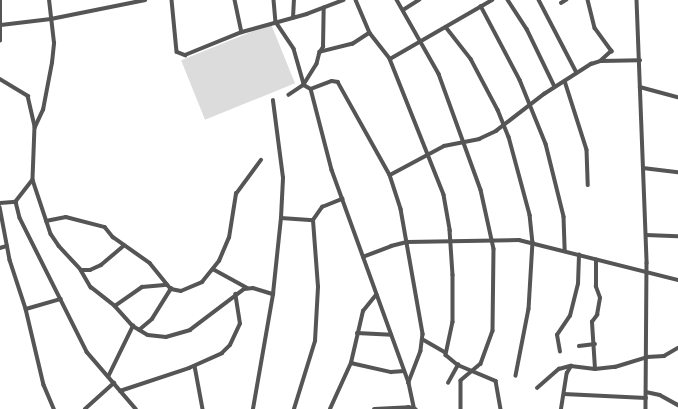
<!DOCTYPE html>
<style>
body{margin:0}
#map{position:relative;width:678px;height:409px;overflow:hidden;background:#fff;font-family:Ubuntu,sans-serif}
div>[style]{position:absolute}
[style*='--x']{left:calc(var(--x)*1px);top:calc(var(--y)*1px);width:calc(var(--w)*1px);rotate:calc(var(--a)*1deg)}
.green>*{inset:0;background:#dcdcdc;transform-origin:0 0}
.minor>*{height:3.5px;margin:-1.75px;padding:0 1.75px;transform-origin:1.75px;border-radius:1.75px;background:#555}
.tertiary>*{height:4.5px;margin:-2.25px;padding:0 2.25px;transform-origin:2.25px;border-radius:2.25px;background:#555}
span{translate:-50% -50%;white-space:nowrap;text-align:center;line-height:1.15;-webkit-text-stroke:4px #fff;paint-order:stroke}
</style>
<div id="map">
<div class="green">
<i style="left:271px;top:24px;width:64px;height:97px;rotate:68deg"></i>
</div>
<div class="minor">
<i style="--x:172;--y:0;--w:52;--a:84.5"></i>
<i style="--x:177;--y:52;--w:9;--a:21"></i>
<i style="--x:185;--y:55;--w:61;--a:-22"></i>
<i style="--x:242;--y:32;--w:67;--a:-15.5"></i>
<i style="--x:307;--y:14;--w:39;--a:-21"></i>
<i style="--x:235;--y:0;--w:33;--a:78"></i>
<i style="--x:274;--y:0;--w:22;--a:85"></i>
<i style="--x:276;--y:22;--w:32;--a:56"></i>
<i style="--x:294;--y:49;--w:37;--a:74"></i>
<i style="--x:304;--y:85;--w:18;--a:146"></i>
<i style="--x:356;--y:0;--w:36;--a:67"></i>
<i style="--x:370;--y:33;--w:33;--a:52"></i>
<i style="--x:390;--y:59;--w:146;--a:68.3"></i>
<i style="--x:444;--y:195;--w:36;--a:80"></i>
<i style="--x:450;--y:230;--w:45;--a:86.2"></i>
<i style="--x:453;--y:275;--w:47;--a:90"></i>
<i style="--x:453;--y:322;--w:34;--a:102"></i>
<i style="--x:446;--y:355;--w:16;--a:40"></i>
<i style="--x:458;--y:365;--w:41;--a:22.8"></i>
<i style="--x:496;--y:381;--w:28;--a:80"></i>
<i style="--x:397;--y:0;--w:85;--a:60.4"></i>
<i style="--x:439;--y:74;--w:123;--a:70.1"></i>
<i style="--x:481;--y:190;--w:60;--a:77.6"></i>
<i style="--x:494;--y:249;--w:82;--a:90.7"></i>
<i style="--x:493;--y:331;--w:35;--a:110"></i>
<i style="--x:481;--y:364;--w:26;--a:140"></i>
<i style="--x:461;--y:381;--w:28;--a:90"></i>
<i style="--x:508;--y:0;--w:35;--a:57"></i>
<i style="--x:527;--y:29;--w:64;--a:64.2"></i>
<i style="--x:539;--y:0;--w:82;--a:62.5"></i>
<i style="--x:588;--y:0;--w:29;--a:76"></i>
<i style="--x:595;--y:28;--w:29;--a:54"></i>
<i style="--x:612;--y:51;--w:15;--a:138"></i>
<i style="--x:637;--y:0;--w:263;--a:87.8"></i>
<i style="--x:647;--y:263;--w:146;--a:90.4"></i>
<i style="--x:561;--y:3;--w:6;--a:-31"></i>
<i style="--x:481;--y:6;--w:84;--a:62.2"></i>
<i style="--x:520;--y:80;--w:69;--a:67.9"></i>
<i style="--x:546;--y:144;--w:75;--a:76.1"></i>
<i style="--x:564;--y:217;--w:34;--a:88"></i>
<i style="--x:403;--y:10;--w:19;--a:-32"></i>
<i style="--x:293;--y:18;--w:18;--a:-87"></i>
<i style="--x:1;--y:25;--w:50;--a:-6.8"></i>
<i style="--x:51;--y:19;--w:96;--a:-11.4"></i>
<i style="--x:446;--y:27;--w:41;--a:52"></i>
<i style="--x:471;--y:59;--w:58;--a:62.1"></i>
<i style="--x:498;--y:110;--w:29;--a:68"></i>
<i style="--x:509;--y:137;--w:81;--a:74.9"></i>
<i style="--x:530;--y:215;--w:27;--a:84"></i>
<i style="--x:533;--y:242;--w:67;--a:93.4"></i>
<i style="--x:529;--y:309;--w:68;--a:101"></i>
<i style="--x:370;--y:33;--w:20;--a:147"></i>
<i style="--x:353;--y:44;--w:34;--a:166"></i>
<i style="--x:320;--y:52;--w:12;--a:104"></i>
<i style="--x:317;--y:64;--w:25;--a:122"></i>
<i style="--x:304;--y:85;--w:8;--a:30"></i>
<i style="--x:311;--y:89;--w:84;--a:75.5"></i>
<i style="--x:332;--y:170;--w:226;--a:70.1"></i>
<i style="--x:409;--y:383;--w:25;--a:78"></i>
<i style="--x:0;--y:41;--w:41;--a:-90"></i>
<i style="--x:320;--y:52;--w:6;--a:-59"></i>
<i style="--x:323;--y:47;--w:39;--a:-89"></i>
<i style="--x:390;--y:59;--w:118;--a:-30"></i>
<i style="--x:0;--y:79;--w:33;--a:31"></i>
<i style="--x:28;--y:96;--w:32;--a:77"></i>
<i style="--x:35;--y:127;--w:53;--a:92.2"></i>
<i style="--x:33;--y:180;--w:28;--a:128"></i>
<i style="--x:16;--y:202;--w:16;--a:76"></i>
<i style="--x:20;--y:218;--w:150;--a:63.4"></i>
<i style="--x:87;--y:352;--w:75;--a:49.3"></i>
<i style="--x:565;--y:81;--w:72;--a:72.3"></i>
<i style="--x:587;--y:150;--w:35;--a:88"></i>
<i style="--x:640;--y:87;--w:39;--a:15"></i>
<i style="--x:311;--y:89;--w:22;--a:-21"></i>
<i style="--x:332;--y:81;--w:6;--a:9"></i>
<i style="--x:338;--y:82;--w:107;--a:60.8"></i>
<i style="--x:390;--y:175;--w:36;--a:72"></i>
<i style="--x:401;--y:209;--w:127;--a:80"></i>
<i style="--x:423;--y:334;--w:17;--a:97"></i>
<i style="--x:421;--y:351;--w:34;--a:111"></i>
<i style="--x:35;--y:127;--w:19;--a:-65"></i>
<i style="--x:43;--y:110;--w:48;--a:-79.2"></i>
<i style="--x:52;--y:63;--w:20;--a:-84"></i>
<i style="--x:54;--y:43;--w:43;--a:-96.6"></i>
<i style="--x:643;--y:168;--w:35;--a:7"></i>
<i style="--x:390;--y:175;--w:61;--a:-28.2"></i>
<i style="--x:444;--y:146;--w:36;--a:-11"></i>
<i style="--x:479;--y:139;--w:19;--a:-25"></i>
<i style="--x:496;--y:131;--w:61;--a:-37.6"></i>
<i style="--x:544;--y:94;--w:56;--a:-32.6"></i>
<i style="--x:591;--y:64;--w:10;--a:-17"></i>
<i style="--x:601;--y:61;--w:39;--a:-1"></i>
<i style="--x:33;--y:180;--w:57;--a:71.6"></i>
<i style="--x:51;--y:234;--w:14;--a:56"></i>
<i style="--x:59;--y:246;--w:33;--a:47"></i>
<i style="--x:81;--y:270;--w:20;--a:60"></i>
<i style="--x:91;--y:287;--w:31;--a:38"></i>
<i style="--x:115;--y:306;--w:27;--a:48"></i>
<i style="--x:133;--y:326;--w:17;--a:31"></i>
<i style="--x:148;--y:335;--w:18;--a:6"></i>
<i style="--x:166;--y:337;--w:25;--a:-16"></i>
<i style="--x:190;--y:330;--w:68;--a:-37.2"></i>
<i style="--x:244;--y:289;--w:9;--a:-6"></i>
<i style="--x:253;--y:288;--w:21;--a:17"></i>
<i style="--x:0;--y:203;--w:16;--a:-4"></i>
<i style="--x:0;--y:207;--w:54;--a:79.3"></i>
<i style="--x:10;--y:260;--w:52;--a:71.9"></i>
<i style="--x:26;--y:309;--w:78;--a:76.7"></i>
<i style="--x:44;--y:385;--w:26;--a:67"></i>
<i style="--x:281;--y:218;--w:32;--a:4"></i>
<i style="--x:46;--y:221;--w:20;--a:-11"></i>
<i style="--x:66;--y:217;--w:40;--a:14.4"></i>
<i style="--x:105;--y:227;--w:13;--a:51"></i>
<i style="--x:113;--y:237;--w:45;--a:35.1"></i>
<i style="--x:150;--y:263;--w:33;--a:51"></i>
<i style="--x:171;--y:289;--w:10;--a:11"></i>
<i style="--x:181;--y:291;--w:23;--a:-23"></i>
<i style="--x:202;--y:282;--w:27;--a:-51"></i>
<i style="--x:219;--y:261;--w:25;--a:-67"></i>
<i style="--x:229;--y:238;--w:45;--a:-81"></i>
<i style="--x:236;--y:194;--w:42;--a:-53.7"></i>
<i style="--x:646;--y:235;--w:32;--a:2"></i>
<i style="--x:0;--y:248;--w:7;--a:-16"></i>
<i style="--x:363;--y:257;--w:30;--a:-21"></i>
<i style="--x:391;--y:246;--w:16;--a:-14"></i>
<i style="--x:407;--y:242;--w:112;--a:-1"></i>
<i style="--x:519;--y:240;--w:164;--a:14.1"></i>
<i style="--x:213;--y:269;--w:39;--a:29"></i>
<i style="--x:81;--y:270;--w:9;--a:0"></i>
<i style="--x:90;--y:270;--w:12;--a:-24"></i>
<i style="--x:101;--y:265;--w:30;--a:-40"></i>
<i style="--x:115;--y:306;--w:33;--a:-35"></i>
<i style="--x:142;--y:287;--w:25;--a:-5"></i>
<i style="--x:26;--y:309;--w:36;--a:-16"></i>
<i style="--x:139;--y:330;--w:17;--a:-40"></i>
<i style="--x:152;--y:319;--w:36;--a:-58"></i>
<i style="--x:357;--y:333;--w:34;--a:3"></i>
<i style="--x:424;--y:340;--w:24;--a:30"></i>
<i style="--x:579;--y:346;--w:16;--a:-7"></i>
<i style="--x:560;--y:352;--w:17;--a:-100"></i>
<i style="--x:557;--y:335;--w:23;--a:-56"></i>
<i style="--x:570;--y:316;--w:33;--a:-76"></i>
<i style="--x:578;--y:284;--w:29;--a:-88"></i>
<i style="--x:351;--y:363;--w:41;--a:12.7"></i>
<i style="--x:391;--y:372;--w:13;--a:-4"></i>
<i style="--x:195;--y:366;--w:44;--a:79.5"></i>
<i style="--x:595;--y:369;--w:47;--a:-93.7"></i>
<i style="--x:592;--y:322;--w:9;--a:-54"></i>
<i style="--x:597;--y:315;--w:17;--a:-80"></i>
<i style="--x:600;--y:298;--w:12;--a:-110"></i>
<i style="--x:596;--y:287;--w:27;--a:-90"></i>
<i style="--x:108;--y:377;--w:57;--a:-63.9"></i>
<i style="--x:448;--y:383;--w:21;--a:-61"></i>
<i style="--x:537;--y:388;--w:29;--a:-41"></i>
<i style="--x:559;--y:369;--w:11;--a:-15"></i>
<i style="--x:120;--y:391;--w:73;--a:-18.4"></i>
<i style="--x:189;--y:368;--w:36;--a:-24"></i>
<i style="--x:222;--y:353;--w:11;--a:-45"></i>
<i style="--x:230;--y:345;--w:23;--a:-65"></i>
<i style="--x:240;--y:324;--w:30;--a:-99"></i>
<i style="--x:646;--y:392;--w:14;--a:12"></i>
<i style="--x:660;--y:395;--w:21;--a:29"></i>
<i style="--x:564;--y:394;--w:82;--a:2.8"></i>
<i style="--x:85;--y:409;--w:39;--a:-42"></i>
<i style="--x:253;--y:409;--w:117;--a:-80.1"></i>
<i style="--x:273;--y:294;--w:76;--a:-84"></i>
<i style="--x:281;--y:218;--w:40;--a:-87.1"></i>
<i style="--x:283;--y:178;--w:78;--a:-97.4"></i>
<i style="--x:294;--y:409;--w:71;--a:-72.8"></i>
<i style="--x:315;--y:341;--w:54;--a:-86.8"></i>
<i style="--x:318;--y:287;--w:67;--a:-94.3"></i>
<i style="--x:313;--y:220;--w:16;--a:-55"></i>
<i style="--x:322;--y:207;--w:22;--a:-22"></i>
<i style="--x:330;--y:409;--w:51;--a:-65.5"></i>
<i style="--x:351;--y:363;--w:53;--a:-77"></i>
<i style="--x:363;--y:311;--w:21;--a:-51"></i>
<i style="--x:561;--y:409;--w:36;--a:-81"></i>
<i style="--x:567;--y:373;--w:8;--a:-60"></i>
<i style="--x:571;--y:366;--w:24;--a:7"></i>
<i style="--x:595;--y:369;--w:20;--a:-6"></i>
<i style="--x:615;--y:367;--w:34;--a:-17"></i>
<i style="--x:647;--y:357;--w:17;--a:-3"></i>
<i style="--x:664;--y:356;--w:16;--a:-30"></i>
</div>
<div class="tertiary">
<i style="--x:374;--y:409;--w:34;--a:-3"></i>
<i style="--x:408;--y:407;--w:7;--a:16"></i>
</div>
</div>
